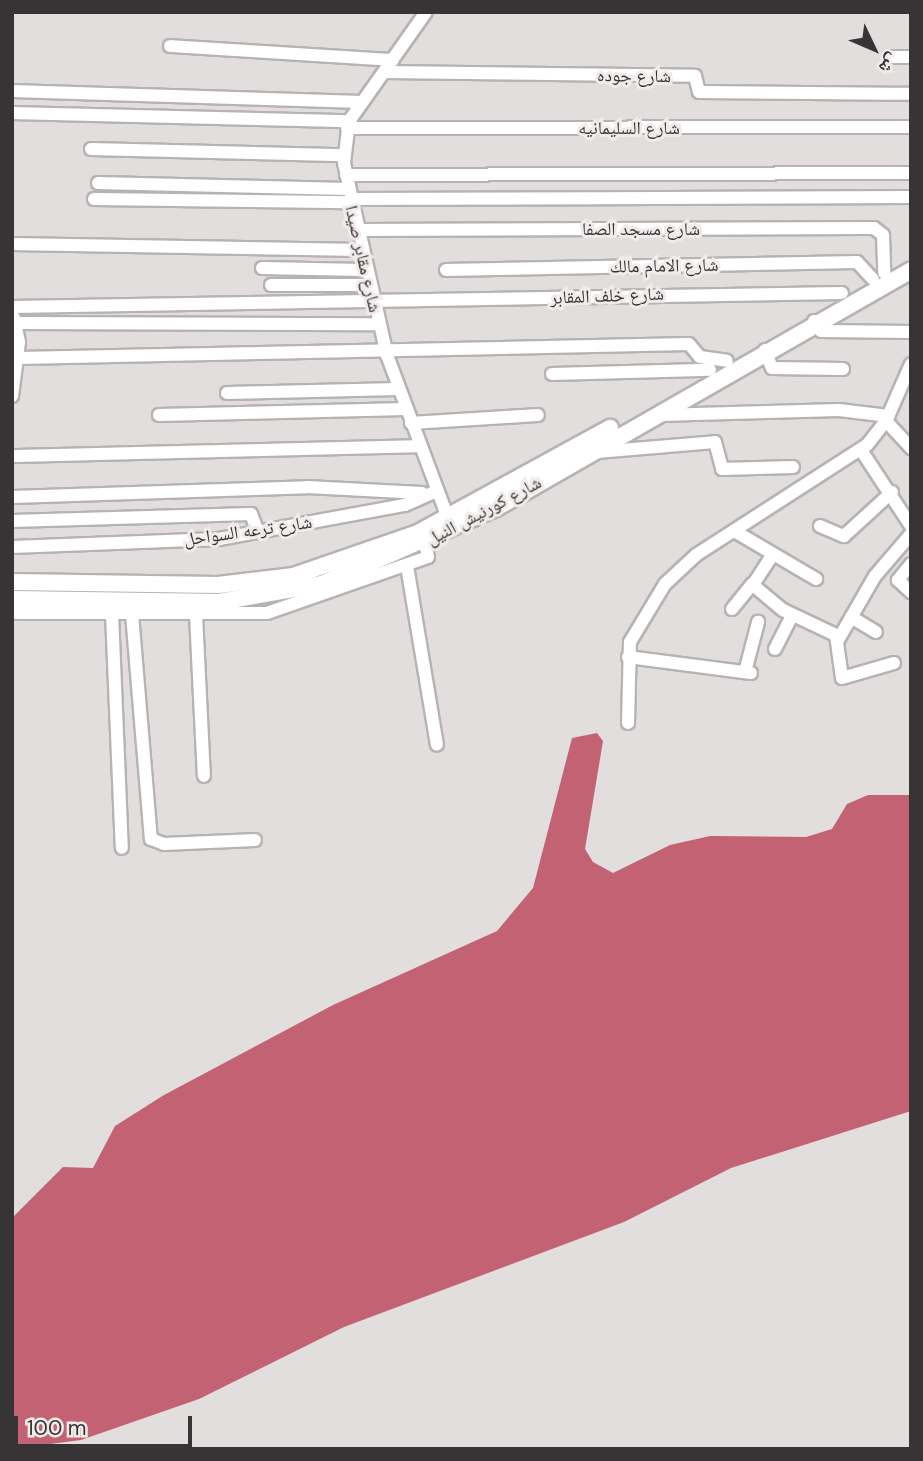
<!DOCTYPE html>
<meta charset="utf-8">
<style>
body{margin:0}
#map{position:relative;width:923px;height:1461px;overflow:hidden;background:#e3dede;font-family:"DM Sans","Noto Naskh Arabic",sans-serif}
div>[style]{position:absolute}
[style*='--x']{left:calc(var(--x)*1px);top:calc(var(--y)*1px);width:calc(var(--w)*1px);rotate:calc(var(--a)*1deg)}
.water>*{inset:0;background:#c36272}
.roads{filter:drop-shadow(2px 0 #b8b3b3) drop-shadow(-2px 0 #b8b3b3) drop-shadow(0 2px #b8b3b3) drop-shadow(0 -2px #b8b3b3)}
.minor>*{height:12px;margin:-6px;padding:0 6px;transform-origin:6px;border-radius:6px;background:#fff}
.major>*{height:16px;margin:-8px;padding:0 8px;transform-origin:8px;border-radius:8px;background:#fff}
span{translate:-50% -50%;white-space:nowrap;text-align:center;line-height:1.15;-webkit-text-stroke:6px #f1ebeb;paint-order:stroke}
.street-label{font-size:18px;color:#363434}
.frame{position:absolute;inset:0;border:14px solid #363434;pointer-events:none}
.north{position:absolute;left:839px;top:14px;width:70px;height:70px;-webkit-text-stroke:5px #f1ebeb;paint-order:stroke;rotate:134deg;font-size:19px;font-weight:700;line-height:28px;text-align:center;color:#363434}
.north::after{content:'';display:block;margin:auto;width:24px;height:32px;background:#363434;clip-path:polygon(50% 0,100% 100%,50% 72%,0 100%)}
.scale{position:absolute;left:14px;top:1416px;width:178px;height:32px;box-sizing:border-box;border:4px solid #363434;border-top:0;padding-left:9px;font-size:21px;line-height:24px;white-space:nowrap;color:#363434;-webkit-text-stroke:5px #f1ebeb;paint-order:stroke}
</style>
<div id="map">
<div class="water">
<i style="clip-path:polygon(597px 733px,603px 741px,585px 849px,593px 862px,613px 873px,670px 845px,710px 836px,806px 837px,832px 829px,847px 804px,868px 795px,911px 795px,911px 1111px,731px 1168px,624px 1222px,344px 1327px,199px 1399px,81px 1440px,12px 1449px,12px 1218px,63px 1167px,93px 1168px,115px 1126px,164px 1095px,333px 1005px,497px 931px,533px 888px,572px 738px)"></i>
</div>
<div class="roads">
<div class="minor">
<i style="--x:426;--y:12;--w:133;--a:125.2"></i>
<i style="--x:349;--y:121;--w:42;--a:96.8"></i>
<i style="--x:344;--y:163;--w:197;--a:77.4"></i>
<i style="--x:387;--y:355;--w:174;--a:69.5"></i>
<i style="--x:170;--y:46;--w:223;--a:3.6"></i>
<i style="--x:889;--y:57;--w:22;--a:0"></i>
<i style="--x:385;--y:72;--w:310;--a:0.7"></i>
<i style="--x:695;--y:76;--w:16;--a:76"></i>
<i style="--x:699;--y:92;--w:212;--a:0.5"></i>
<i style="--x:12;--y:91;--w:350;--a:1.8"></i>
<i style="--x:12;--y:113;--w:337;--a:1.4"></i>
<i style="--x:347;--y:128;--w:564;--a:-0.1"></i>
<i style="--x:91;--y:149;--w:253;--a:1.4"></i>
<i style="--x:346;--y:175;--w:565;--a:-0.2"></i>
<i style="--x:98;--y:183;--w:249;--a:1.4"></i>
<i style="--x:94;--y:199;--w:256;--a:0.7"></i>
<i style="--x:350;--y:199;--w:561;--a:-0.2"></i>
<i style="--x:358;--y:230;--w:516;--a:-0.22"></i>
<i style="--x:874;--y:228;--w:11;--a:38"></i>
<i style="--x:883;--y:235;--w:38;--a:88"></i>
<i style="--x:12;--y:244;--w:350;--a:1"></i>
<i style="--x:262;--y:268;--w:102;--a:1.1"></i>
<i style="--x:446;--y:270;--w:411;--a:-1.1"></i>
<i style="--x:857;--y:262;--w:23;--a:47"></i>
<i style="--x:271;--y:285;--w:97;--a:0"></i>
<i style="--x:12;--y:307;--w:830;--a:-0.97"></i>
<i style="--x:814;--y:321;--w:12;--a:55"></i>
<i style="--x:821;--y:331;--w:90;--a:0.6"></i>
<i style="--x:17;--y:323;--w:361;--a:0.2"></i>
<i style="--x:765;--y:350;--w:19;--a:69"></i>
<i style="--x:772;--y:368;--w:71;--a:0.8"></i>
<i style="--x:19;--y:358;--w:670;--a:-1.2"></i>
<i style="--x:689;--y:344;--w:17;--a:50"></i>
<i style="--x:700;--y:357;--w:27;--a:8"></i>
<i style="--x:552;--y:374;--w:158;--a:-1.5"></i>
<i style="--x:227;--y:393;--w:171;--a:-1.3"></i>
<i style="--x:12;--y:396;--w:54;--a:-82.6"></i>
<i style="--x:19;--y:342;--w:25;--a:-102"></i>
<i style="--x:159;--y:415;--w:247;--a:-1.4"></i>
<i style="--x:659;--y:415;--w:180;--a:-1.6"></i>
<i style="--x:839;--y:410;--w:50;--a:6.8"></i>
<i style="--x:886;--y:421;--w:37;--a:47"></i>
<i style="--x:411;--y:423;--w:127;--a:-3.6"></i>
<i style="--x:861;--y:450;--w:91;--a:56.7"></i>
<i style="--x:597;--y:452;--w:118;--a:-4.8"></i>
<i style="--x:715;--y:442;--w:28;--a:75"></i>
<i style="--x:722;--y:469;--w:71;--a:-1.6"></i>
<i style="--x:12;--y:456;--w:407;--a:-1.4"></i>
<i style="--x:12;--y:497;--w:295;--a:-1.9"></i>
<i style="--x:307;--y:487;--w:115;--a:3"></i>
<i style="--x:12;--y:521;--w:239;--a:-1.7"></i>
<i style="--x:251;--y:514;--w:19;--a:69"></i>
<i style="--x:820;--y:526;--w:26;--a:23"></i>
<i style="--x:844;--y:536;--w:65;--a:-42.5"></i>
<i style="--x:736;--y:532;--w:93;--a:30.4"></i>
<i style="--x:12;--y:547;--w:207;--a:-2.2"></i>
<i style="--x:219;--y:539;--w:189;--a:-10.4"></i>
<i style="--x:405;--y:505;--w:34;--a:-24"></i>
<i style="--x:773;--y:554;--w:37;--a:123"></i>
<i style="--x:753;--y:585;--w:39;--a:40"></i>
<i style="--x:783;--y:610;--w:59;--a:25.3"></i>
<i style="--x:836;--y:635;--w:43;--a:82.1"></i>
<i style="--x:842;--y:678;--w:54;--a:-16.1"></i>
<i style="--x:911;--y:564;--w:21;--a:129"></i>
<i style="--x:898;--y:580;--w:18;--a:43"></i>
<i style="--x:407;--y:566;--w:181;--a:80.5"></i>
<i style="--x:732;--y:609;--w:33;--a:-51"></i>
<i style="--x:12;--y:613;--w:255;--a:0"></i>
<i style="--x:267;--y:613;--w:170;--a:-19.2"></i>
<i style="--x:428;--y:557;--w:14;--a:-102"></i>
<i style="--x:112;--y:614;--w:234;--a:87.6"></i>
<i style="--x:132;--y:614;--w:226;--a:85.2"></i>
<i style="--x:151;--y:839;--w:14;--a:21"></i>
<i style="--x:164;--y:844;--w:91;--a:-2.5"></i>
<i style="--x:196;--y:615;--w:161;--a:87.2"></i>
<i style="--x:851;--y:617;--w:29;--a:31"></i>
<i style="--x:838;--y:640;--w:74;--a:-60"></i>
<i style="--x:875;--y:576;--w:55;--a:-49.4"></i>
<i style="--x:775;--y:649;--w:38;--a:-63"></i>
<i style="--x:628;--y:657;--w:124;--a:7.4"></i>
<i style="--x:745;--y:672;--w:52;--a:-75.4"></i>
<i style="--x:628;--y:723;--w:81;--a:-88.6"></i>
<i style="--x:630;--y:642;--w:68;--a:-58.9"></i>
<i style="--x:665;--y:584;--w:42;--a:-43.1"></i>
<i style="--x:696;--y:555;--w:203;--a:-32.8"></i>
<i style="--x:867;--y:445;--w:31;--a:-52"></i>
<i style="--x:886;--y:421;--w:62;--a:-66.3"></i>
</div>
<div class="major">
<i style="--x:12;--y:582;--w:206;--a:0.8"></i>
<i style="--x:218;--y:585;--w:76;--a:-6.8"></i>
<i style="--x:293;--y:576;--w:132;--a:-19"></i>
<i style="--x:418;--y:533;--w:219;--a:-28.7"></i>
<i style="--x:12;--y:599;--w:207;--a:0.8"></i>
<i style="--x:219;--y:602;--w:105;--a:-9.9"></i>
<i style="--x:322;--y:584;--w:190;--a:-23.6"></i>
<i style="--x:496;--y:508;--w:478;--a:-29.8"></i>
</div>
</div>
<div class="street-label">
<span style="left:634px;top:76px;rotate:1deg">شارع جوده</span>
<span style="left:629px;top:128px">شارع السليمانيه</span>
<span style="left:641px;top:229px">شارع مسجد الصفا</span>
<span style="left:363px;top:259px;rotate:77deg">شارع مقابر صيدا</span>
<span style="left:664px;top:266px;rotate:-1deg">شارع الامام مالك</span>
<span style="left:607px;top:296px;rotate:-2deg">شارع خلف المقابر</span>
<span style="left:484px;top:511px;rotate:-28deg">شارع كورنيش النيل</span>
<span style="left:248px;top:531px;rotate:-8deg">شارع ترعه السواحل</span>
</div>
<div class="frame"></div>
<div class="north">ش</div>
<div class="scale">100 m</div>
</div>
